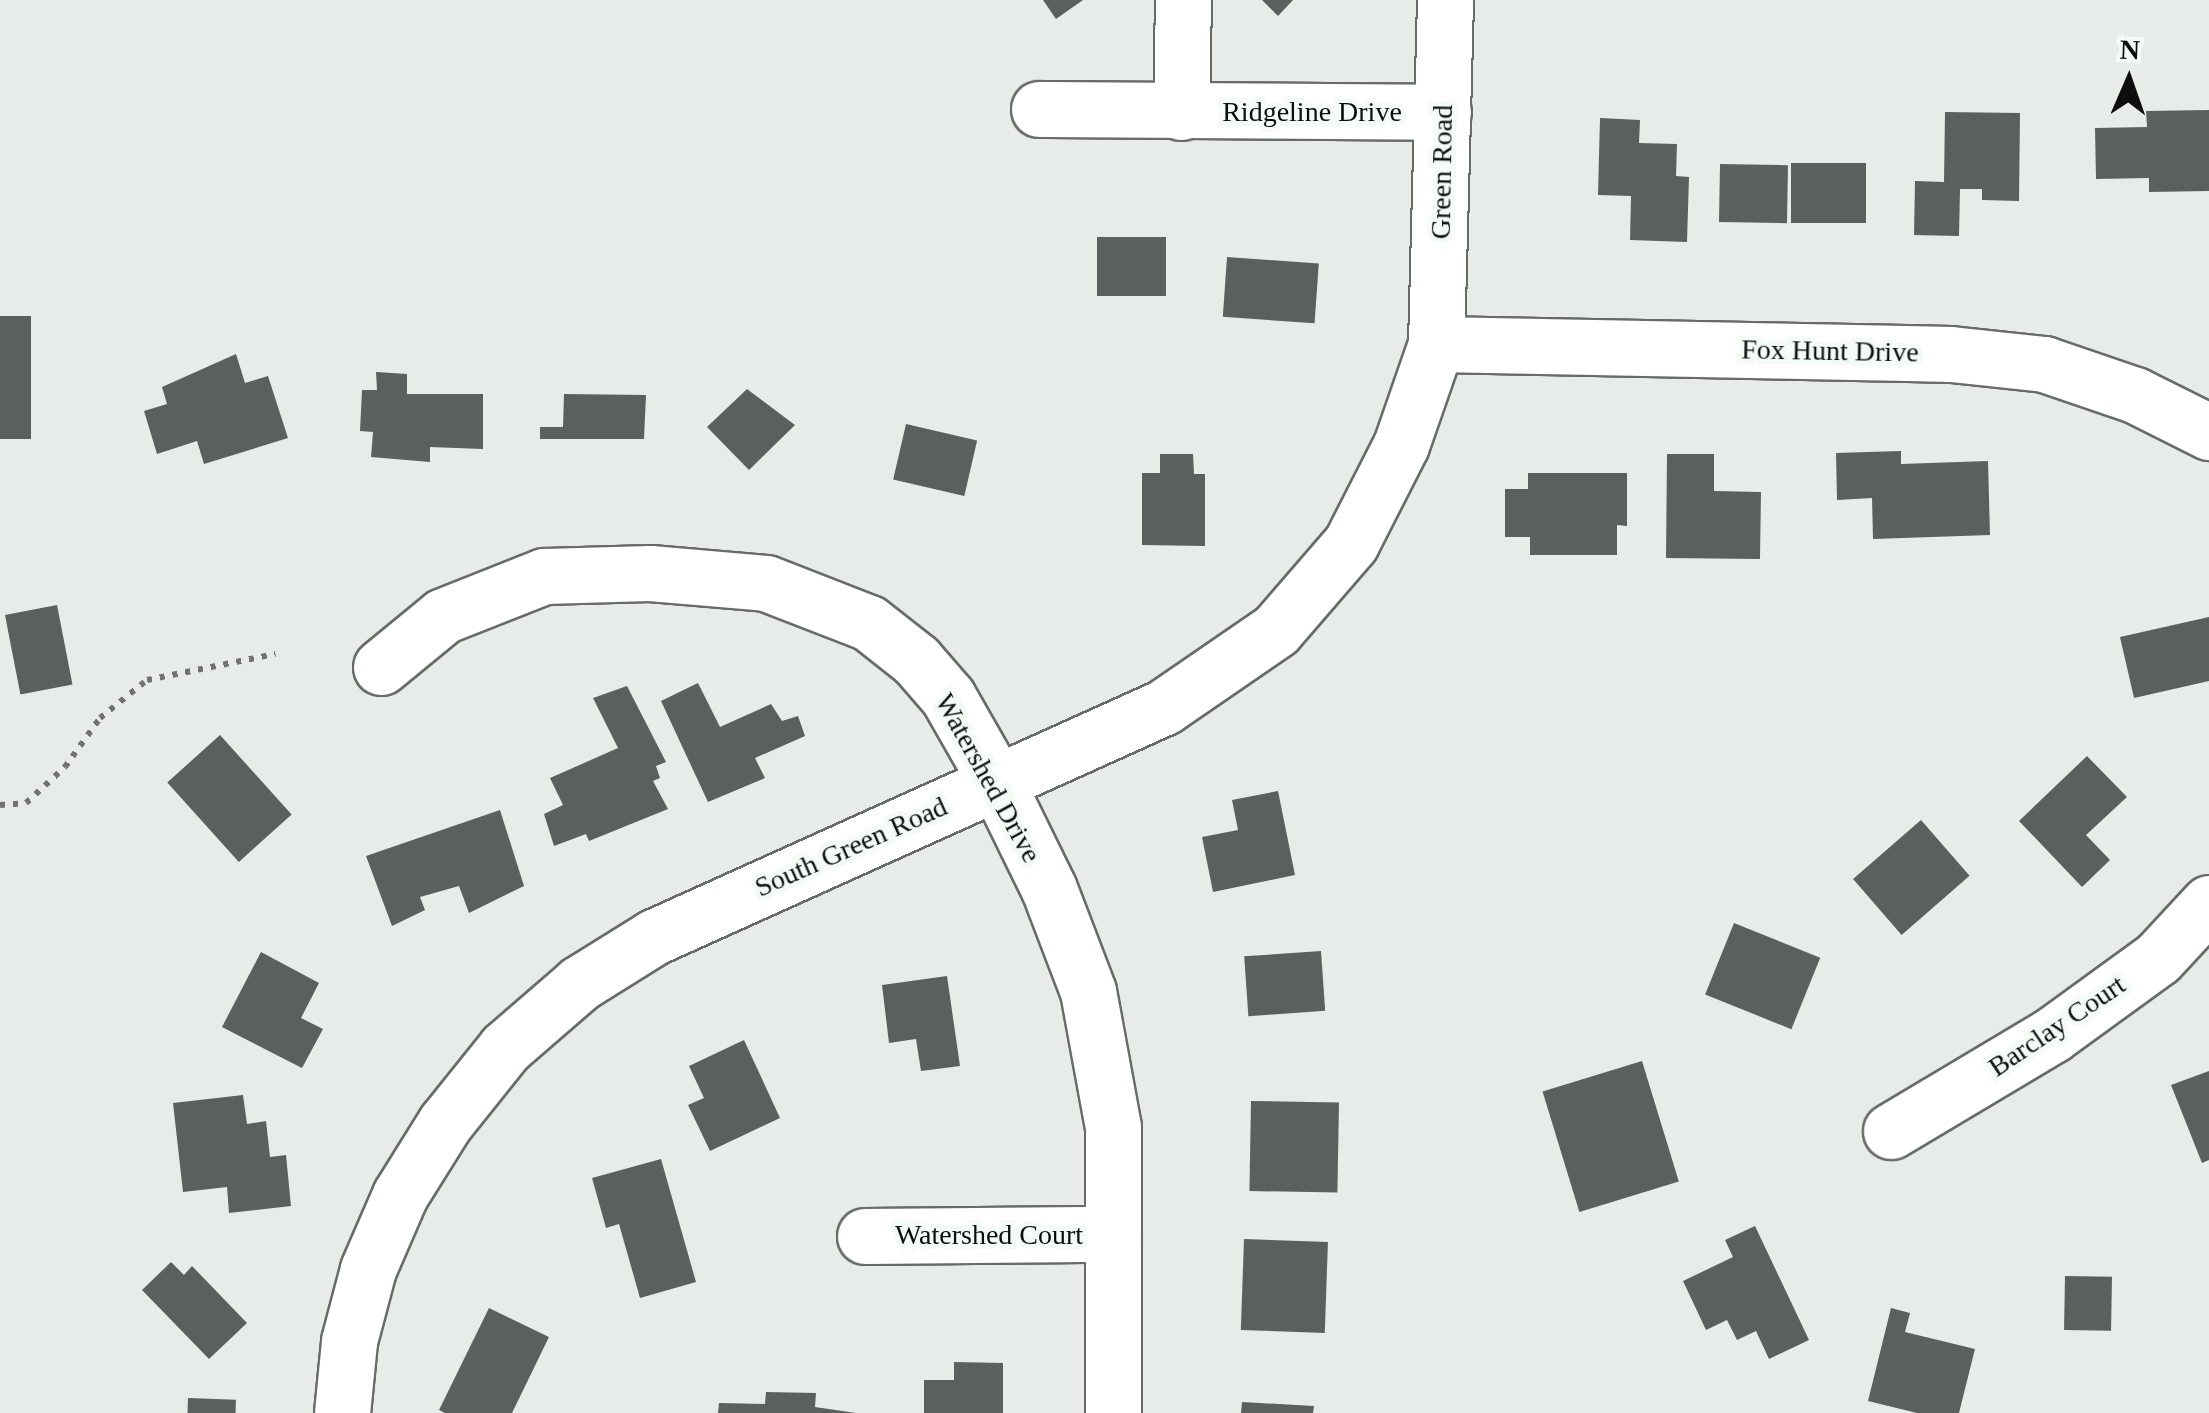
<!DOCTYPE html>
<style>
body{margin:0}
#map{position:relative;width:2209px;height:1413px;overflow:hidden;background:#e7ece8;font-family:Georgia,serif}
div>[style]{position:absolute}
[style*='--x']{left:calc(var(--x)*1px);top:calc(var(--y)*1px);width:calc(var(--w)*1px);rotate:calc(var(--a)*1deg)}
.building>*{inset:0;background:#59605e;transform-origin:0 0}
.path>*{height:6px;margin-top:-3px;transform-origin:0;background:repeating-linear-gradient(90deg,#707371 0 5px,transparent 0 13px)}
.roads{filter:drop-shadow(2px 0 #676c69) drop-shadow(-2px 0 #676c69) drop-shadow(0 2px #676c69) drop-shadow(0 -2px #676c69)}
.minor>*{height:55px;margin:-27.5px;padding:0 27.5px;transform-origin:27.5px;border-radius:27.5px;background:#fff}
span{translate:-50% -50%;white-space:nowrap;text-align:center;line-height:1.15;-webkit-text-stroke:10px #f4faf6;paint-order:stroke}
.street-label{font-size:28px;color:#0c0e0d}
.north{position:absolute;left:2079px;top:30px;width:100px;height:100px;-webkit-text-stroke:8px #f4faf6;paint-order:stroke;rotate:2deg;font-size:28px;font-weight:700;line-height:40px;text-align:center;color:#0c0e0d}
.north::after{content:'';display:block;margin:auto;width:35px;height:45px;background:#0c0e0d;clip-path:polygon(50% 0,100% 100%,50% 72%,0 100%)}
</style>
<div id="map">
<div class="building">
<i style="clip-path:polygon(1043px 0,1083px 0,1056px 19px)"></i>
<i style="clip-path:polygon(1262px 0,1293px 0,1278px 16px)"></i>
<i style="clip-path:polygon(2209px 110px,2209px 191px,2149px 192px,2149px 178px,2096px 179px,2095px 128px,2147px 127px,2146px 111px)"></i>
<i style="clip-path:polygon(1945px 112px,2020px 113px,2019px 201px,1982px 200px,1982px 189px,1960px 189px,1959px 236px,1914px 235px,1915px 181px,1944px 182px)"></i>
<i style="clip-path:polygon(1600px 118px,1640px 120px,1639px 143px,1677px 144px,1676px 176px,1689px 177px,1687px 242px,1630px 240px,1631px 196px,1598px 195px)"></i>
<i style="left:1791px;top:163px;width:75px;height:60px"></i>
<i style="left:1720px;top:164px;width:68px;height:58px;rotate:1deg"></i>
<i style="left:1097px;top:237px;width:69px;height:59px"></i>
<i style="left:1227px;top:257px;width:92px;height:60px;rotate:4deg"></i>
<i style="left:0;top:316px;width:31px;height:123px"></i>
<i style="clip-path:polygon(236px 354px,245px 383px,268px 376px,288px 438px,204px 464px,197px 441px,157px 454px,144px 411px,167px 404px,162px 387px)"></i>
<i style="clip-path:polygon(376px 372px,407px 374px,407px 394px,483px 394px,483px 449px,430px 447px,430px 462px,371px 457px,373px 432px,360px 431px,362px 390px,377px 390px)"></i>
<i style="clip-path:polygon(747px 389px,795px 425px,749px 470px,707px 427px)"></i>
<i style="clip-path:polygon(564px 394px,646px 395px,644px 439px,540px 439px,540px 427px,563px 427px)"></i>
<i style="left:906px;top:424px;width:73px;height:57px;rotate:13deg"></i>
<i style="clip-path:polygon(1901px 451px,1901px 464px,1988px 461px,1990px 535px,1873px 539px,1872px 498px,1837px 500px,1836px 453px)"></i>
<i style="clip-path:polygon(1160px 454px,1193px 454px,1194px 474px,1205px 474px,1205px 546px,1142px 545px,1142px 473px,1160px 473px)"></i>
<i style="clip-path:polygon(1667px 454px,1714px 454px,1714px 491px,1761px 492px,1760px 559px,1666px 558px)"></i>
<i style="clip-path:polygon(1528px 473px,1627px 473px,1627px 526px,1617px 525px,1617px 555px,1530px 555px,1530px 537px,1505px 537px,1505px 489px,1528px 489px)"></i>
<i style="left:57px;top:605px;width:81px;height:53px;rotate:79deg"></i>
<i style="clip-path:polygon(2209px 617px,2209px 681px,2134px 698px,2120px 637px)"></i>
<i style="clip-path:polygon(698px 683px,720px 727px,771px 704px,782px 721px,798px 716px,805px 736px,755px 758px,765px 778px,708px 802px,661px 701px)"></i>
<i style="clip-path:polygon(627px 686px,666px 762px,656px 766px,660px 778px,653px 781px,668px 809px,589px 841px,586px 834px,554px 846px,544px 814px,563px 805px,550px 778px,618px 748px,593px 698px)"></i>
<i style="left:220px;top:735px;width:107px;height:71px;rotate:48deg"></i>
<i style="clip-path:polygon(2087px 756px,2127px 797px,2086px 835px,2110px 860px,2082px 887px,2019px 821px)"></i>
<i style="clip-path:polygon(1278px 791px,1295px 875px,1213px 892px,1202px 837px,1238px 830px,1232px 800px)"></i>
<i style="clip-path:polygon(500px 810px,524px 886px,469px 913px,459px 886px,420px 897px,425px 910px,392px 926px,366px 856px)"></i>
<i style="left:1921px;top:820px;width:74px;height:90px;rotate:49deg"></i>
<i style="left:1734px;top:923px;width:93px;height:77px;rotate:22deg"></i>
<i style="left:1321px;top:951px;width:60px;height:77px;rotate:86deg"></i>
<i style="clip-path:polygon(261px 952px,319px 983px,301px 1018px,323px 1029px,302px 1068px,222px 1027px)"></i>
<i style="clip-path:polygon(947px 976px,960px 1066px,921px 1071px,916px 1039px,889px 1043px,882px 985px)"></i>
<i style="clip-path:polygon(744px 1040px,780px 1118px,710px 1151px,688px 1105px,704px 1098px,689px 1066px)"></i>
<i style="left:1642px;top:1061px;width:126px;height:104px;rotate:73deg"></i>
<i style="clip-path:polygon(2209px 1071px,2209px 1160px,2202px 1163px,2171px 1085px)"></i>
<i style="clip-path:polygon(243px 1095px,247px 1124px,266px 1121px,270px 1157px,286px 1155px,291px 1206px,229px 1213px,227px 1187px,183px 1192px,173px 1103px)"></i>
<i style="left:1251px;top:1101px;width:88px;height:90px;rotate:1deg"></i>
<i style="clip-path:polygon(661px 1159px,696px 1282px,640px 1298px,619px 1224px,606px 1228px,592px 1178px)"></i>
<i style="clip-path:polygon(1755px 1226px,1809px 1340px,1769px 1359px,1756px 1331px,1737px 1340px,1727px 1320px,1706px 1330px,1683px 1281px,1733px 1257px,1725px 1240px)"></i>
<i style="left:1244px;top:1239px;width:84px;height:91px;rotate:2deg"></i>
<i style="clip-path:polygon(171px 1262px,184px 1275px,192px 1266px,247px 1323px,209px 1359px,142px 1290px)"></i>
<i style="left:2065px;top:1276px;width:47px;height:54px;rotate:1deg"></i>
<i style="clip-path:polygon(489px 1308px,549px 1337px,512px 1413px,445px 1413px,439px 1410px)"></i>
<i style="clip-path:polygon(1891px 1308px,1910px 1313px,1905px 1332px,1975px 1349px,1959px 1413px,1917px 1413px,1868px 1401px)"></i>
<i style="clip-path:polygon(954px 1362px,1003px 1363px,1003px 1413px,924px 1413px,924px 1380px,954px 1380px)"></i>
<i style="clip-path:polygon(766px 1392px,816px 1393px,815px 1407px,856px 1413px,718px 1413px,719px 1403px,765px 1404px)"></i>
<i style="left:188px;top:1398px;width:48px;height:15px;rotate:2deg"></i>
<i style="clip-path:polygon(1242px 1402px,1314px 1406px,1313px 1413px,1241px 1413px)"></i>
</div>
<div class="path">
<i style="--x:0;--y:805;--w:26;--a:-4"></i>
<i style="--x:26;--y:803;--w:53;--a:-42.7"></i>
<i style="--x:65;--y:767;--w:60;--a:-54.5"></i>
<i style="--x:100;--y:718;--w:60;--a:-39"></i>
<i style="--x:147;--y:680;--w:131;--a:-11.5"></i>
</div>
<div class="roads">
<div class="minor">
<i style="--x:1039;--y:109;--w:404;--a:0.4"></i>
<i style="--x:1181;--y:112;--w:112;--a:-89"></i>
<i style="--x:1436;--y:344;--w:515;--a:1.11"></i>
<i style="--x:1951;--y:354;--w:94;--a:6.1"></i>
<i style="--x:2044;--y:364;--w:96;--a:18.8"></i>
<i style="--x:2135;--y:395;--w:83;--a:26.6"></i>
<i style="--x:381;--y:667;--w:80;--a:-39.4"></i>
<i style="--x:443;--y:616;--w:109;--a:-21.6"></i>
<i style="--x:544;--y:576;--w:106;--a:-1.6"></i>
<i style="--x:650;--y:573;--w:116;--a:4.9"></i>
<i style="--x:766;--y:583;--w:110;--a:21.2"></i>
<i style="--x:869;--y:623;--w:60;--a:38.2"></i>
<i style="--x:916;--y:660;--w:49;--a:49.1"></i>
<i style="--x:948;--y:697;--w:99;--a:60.3"></i>
<i style="--x:997;--y:783;--w:118;--a:63.9"></i>
<i style="--x:1049;--y:889;--w:109;--a:69.1"></i>
<i style="--x:1088;--y:991;--w:138;--a:79.6"></i>
<i style="--x:1113;--y:1127;--w:286;--a:90"></i>
<i style="--x:1891;--y:1131;--w:187;--a:-30.8"></i>
<i style="--x:2052;--y:1035;--w:131;--a:-36"></i>
<i style="--x:2158;--y:958;--w:75;--a:-47.2"></i>
<i style="--x:865;--y:1236;--w:248;--a:-0.5"></i>
<i style="--x:342;--y:1413;--w:72;--a:-84.4"></i>
<i style="--x:349;--y:1341;--w:74;--a:-75.2"></i>
<i style="--x:368;--y:1269;--w:81;--a:-66.6"></i>
<i style="--x:400;--y:1195;--w:85;--a:-58"></i>
<i style="--x:445;--y:1123;--w:96;--a:-51.3"></i>
<i style="--x:505;--y:1048;--w:99;--a:-40.9"></i>
<i style="--x:580;--y:983;--w:87;--a:-31.9"></i>
<i style="--x:654;--y:937;--w:559;--a:-24.27"></i>
<i style="--x:1164;--y:707;--w:136;--a:-34.5"></i>
<i style="--x:1276;--y:630;--w:115;--a:-49.2"></i>
<i style="--x:1351;--y:543;--w:110;--a:-63"></i>
<i style="--x:1401;--y:445;--w:107;--a:-70.9"></i>
<i style="--x:1436;--y:344;--w:344;--a:-88.5"></i>
</div>
</div>
<div class="street-label">
<span style="left:1312px;top:112px">Ridgeline Drive</span>
<span style="left:1442px;top:172px;rotate:-89deg">Green Road</span>
<span style="left:1830px;top:351px;rotate:1deg">Fox Hunt Drive</span>
<span style="left:988px;top:778px;rotate:61deg">Watershed Drive</span>
<span style="left:851px;top:847px;rotate:-24deg">South Green Road</span>
<span style="left:2057px;top:1026px;rotate:-34deg">Barclay Court</span>
<span style="left:989px;top:1235px">Watershed Court</span>
</div>
<div class="north">N</div>
</div>
